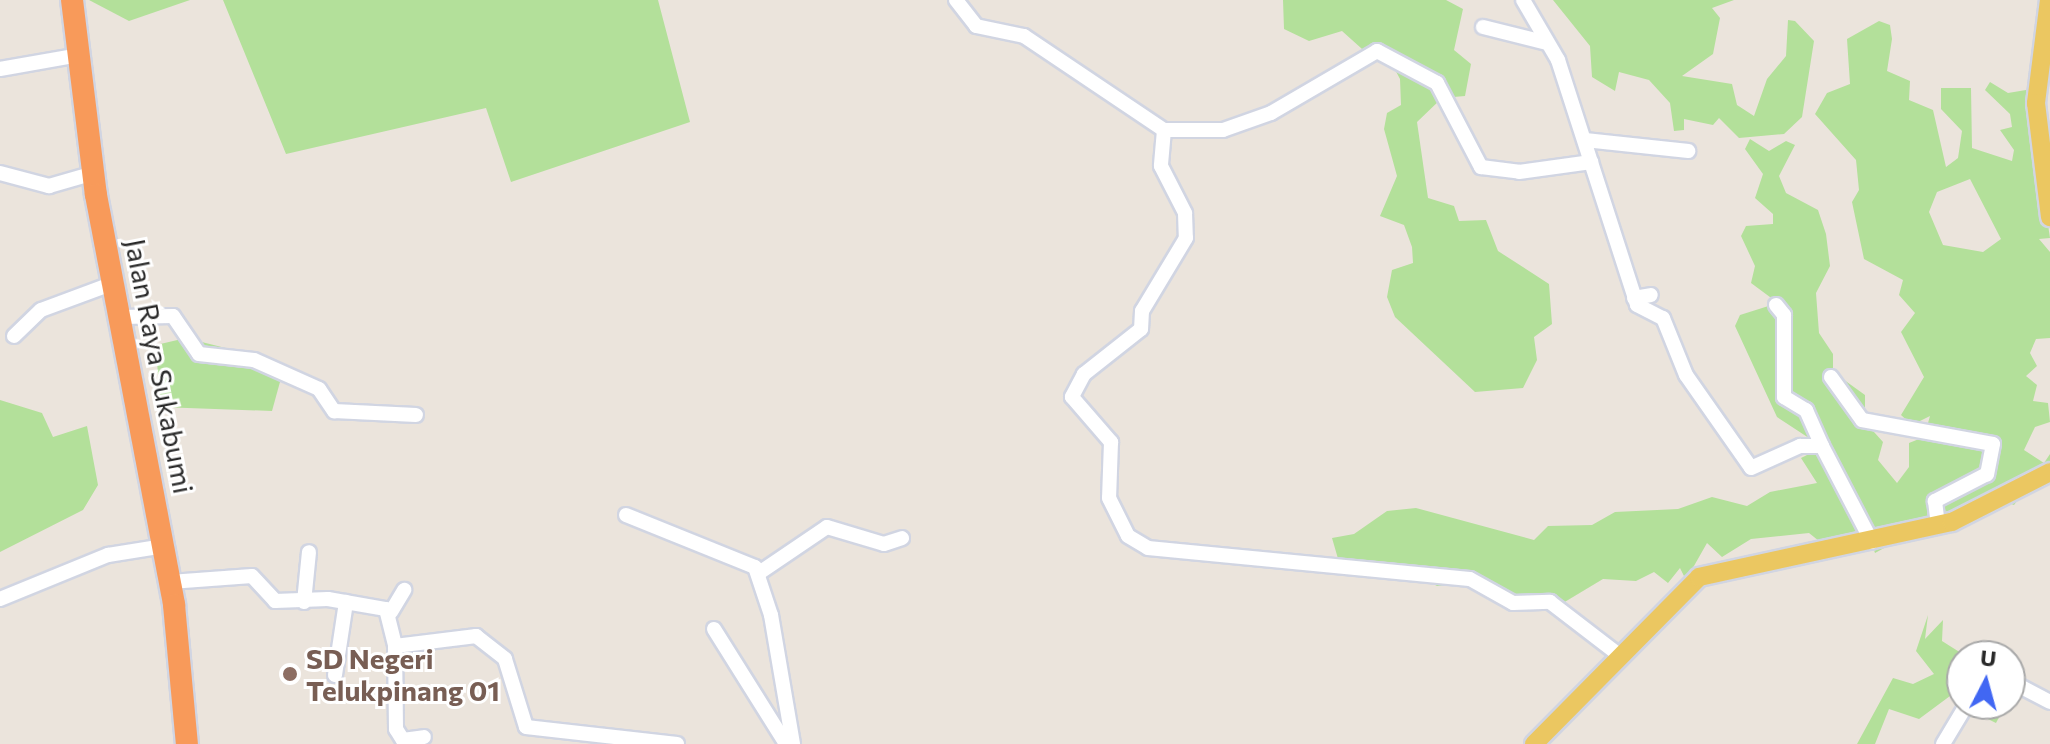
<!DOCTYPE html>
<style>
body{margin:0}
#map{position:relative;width:2050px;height:744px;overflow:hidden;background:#ebe4dc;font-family:Commissioner,sans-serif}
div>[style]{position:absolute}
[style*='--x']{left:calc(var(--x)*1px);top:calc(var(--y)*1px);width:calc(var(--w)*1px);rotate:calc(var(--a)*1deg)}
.green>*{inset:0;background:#b3e09a}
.roads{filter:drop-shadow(2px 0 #d1d5e2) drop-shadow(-2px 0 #d1d5e2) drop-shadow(0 2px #d1d5e2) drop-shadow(0 -2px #d1d5e2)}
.minor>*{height:14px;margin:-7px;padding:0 7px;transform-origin:7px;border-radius:7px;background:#fff}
.major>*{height:18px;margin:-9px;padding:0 9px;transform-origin:9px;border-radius:9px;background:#ebc761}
.highway>*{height:22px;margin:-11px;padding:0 11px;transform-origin:11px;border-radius:11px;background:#f89a5a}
.dots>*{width:22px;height:22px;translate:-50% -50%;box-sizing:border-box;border:4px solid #fff;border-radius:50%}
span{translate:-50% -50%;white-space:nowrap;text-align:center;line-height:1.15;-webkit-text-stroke:6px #fff;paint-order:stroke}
.street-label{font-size:28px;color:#292929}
.education-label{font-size:28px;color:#785e54;font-weight:700}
.left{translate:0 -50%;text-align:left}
.north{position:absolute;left:1946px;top:640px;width:80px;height:80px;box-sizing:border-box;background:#fff;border:2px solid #a9a9a9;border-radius:50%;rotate:6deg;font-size:22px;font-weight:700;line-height:32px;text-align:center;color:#292929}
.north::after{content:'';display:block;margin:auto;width:28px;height:36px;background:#4167f3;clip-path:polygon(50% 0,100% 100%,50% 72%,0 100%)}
</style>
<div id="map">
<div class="green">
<i style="clip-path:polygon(89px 0,190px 0,129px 21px)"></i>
<i style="clip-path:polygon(223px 0,658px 0,690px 122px,511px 182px,486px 108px,286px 154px)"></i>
<i style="clip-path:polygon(1283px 0,1446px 0,1463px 9px,1454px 50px,1471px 64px,1465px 96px,1442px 98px,1417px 122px,1428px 198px,1454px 206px,1459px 221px,1486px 220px,1498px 251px,1549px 284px,1552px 324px,1534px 337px,1537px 360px,1523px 388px,1475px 392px,1395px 317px,1387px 297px,1392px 270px,1413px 263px,1412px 247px,1404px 225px,1380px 216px,1397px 176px,1384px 129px,1387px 113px,1401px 105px,1400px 79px,1392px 64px,1371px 57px,1342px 31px,1309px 41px,1284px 29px)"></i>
<i style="clip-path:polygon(1553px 0,1734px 0,1712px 8px,1720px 18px,1713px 54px,1682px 76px,1732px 84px,1737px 105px,1754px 116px,1767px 79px,1786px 56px,1788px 20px,1795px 21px,1814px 41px,1802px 117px,1784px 134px,1739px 138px,1719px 118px,1713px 125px,1684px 119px,1684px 130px,1674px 131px,1670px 103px,1649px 80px,1619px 72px,1615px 91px,1592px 77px,1590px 46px)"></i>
<i style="clip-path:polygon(evenodd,1879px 21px,1890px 25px,1892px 39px,1887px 71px,1910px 81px,1909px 100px,1933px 110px,1946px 167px,1958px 158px,1962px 131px,1941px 109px,1941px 88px,1971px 88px,1972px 148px,2012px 161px,2014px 150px,2000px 130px,2012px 127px,2010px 114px,1985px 90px,1990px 82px,2008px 93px,2026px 90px,2029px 98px,2050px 238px,2039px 239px,2050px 252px,2050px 338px,2036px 339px,2030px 353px,2037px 366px,2026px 376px,2037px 385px,2033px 401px,2048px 403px,2050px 422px,2035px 427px,2024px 450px,2044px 463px,2050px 454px,2050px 472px,2041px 479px,2047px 484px,2034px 478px,2014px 505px,1994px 498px,1966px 513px,1955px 509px,1875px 553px,1871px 542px,1819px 541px,1809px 533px,1751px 539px,1722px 557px,1707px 543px,1686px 580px,1680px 568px,1668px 583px,1654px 572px,1636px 581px,1603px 579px,1553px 609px,1479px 584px,1437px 586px,1422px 578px,1367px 569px,1359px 577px,1341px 569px,1332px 538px,1354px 534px,1387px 511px,1416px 508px,1534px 540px,1548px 526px,1592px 525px,1615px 512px,1678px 509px,1712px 497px,1747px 506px,1770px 492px,1817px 483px,1801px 458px,1815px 451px,1815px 442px,1777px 417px,1735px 326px,1740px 315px,1778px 303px,1751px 283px,1755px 266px,1741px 236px,1746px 226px,1773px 224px,1773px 214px,1755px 198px,1763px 174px,1745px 149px,1750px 139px,1769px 151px,1786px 141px,1795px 145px,1779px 176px,1786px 193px,1818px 210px,1826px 234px,1830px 266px,1816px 293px,1819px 333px,1833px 354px,1833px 372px,1865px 395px,1865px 422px,1883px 442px,1878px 460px,1897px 483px,1909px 467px,1909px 443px,1924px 437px,1930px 416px,1912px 425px,1901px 415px,1924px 377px,1901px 332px,1915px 313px,1899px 295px,1903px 280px,1864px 259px,1852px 202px,1859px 190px,1856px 160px,1815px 114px,1827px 93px,1850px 84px,1847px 39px,1879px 21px,1970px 179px,2001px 239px,1983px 252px,1943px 245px,1929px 212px,1937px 192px,1970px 179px)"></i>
<i style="clip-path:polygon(186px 338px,269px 359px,283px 371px,272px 411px,160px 407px,156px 345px)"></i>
<i style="clip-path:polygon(0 400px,42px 413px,53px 437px,87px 426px,98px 485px,83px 510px,0 552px)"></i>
<i style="clip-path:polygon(1928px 615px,1925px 639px,1943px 620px,1942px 641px,1961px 653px,1950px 671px,1950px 696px,1919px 719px,1889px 709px,1875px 744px,1857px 744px,1893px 678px,1913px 684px,1934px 674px,1916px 651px)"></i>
<i style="clip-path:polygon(1972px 704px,2006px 704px,1996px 723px,1969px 710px)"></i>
</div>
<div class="roads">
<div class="minor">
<i style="--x:956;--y:0;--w:33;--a:52"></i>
<i style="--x:976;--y:26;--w:49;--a:11.8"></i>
<i style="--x:1024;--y:36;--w:169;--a:33.9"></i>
<i style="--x:1164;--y:130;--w:59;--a:0"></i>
<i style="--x:1223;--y:130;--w:51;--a:-19.5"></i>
<i style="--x:1271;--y:113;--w:123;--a:-30.3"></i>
<i style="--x:1377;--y:51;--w:68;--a:28.1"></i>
<i style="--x:1437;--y:83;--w:95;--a:62.4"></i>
<i style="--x:1481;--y:167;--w:38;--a:7"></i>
<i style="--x:1519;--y:172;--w:73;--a:-7.9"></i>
<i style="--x:1523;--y:0;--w:69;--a:59.7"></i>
<i style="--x:1558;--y:60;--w:257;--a:72.1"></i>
<i style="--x:1637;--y:305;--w:29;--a:27"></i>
<i style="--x:1663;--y:318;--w:61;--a:68"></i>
<i style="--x:1686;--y:375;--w:113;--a:55"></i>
<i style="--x:1751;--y:468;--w:54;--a:-24.2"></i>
<i style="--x:1800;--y:446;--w:22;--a:0"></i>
<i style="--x:1822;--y:446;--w:108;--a:62.5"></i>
<i style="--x:1483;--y:27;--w:66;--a:14"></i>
<i style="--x:0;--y:69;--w:80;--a:-10"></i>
<i style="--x:1164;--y:130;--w:36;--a:95"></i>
<i style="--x:1161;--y:166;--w:53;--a:62.9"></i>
<i style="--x:1185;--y:213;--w:25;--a:88"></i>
<i style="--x:1186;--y:238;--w:85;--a:121.1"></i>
<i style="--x:1142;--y:311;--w:18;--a:93"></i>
<i style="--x:1141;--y:329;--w:73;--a:141.7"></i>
<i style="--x:1084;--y:374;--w:26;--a:118"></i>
<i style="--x:1072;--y:397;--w:60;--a:49.1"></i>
<i style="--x:1111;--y:442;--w:56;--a:92"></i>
<i style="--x:1109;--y:498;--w:42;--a:63.4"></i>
<i style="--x:1128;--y:536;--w:23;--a:31"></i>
<i style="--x:1148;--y:548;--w:323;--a:5.5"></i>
<i style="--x:1470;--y:579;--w:49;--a:29.2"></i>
<i style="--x:1513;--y:603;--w:37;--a:-2"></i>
<i style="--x:1550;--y:602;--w:87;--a:37.5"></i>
<i style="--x:1585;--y:140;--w:104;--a:6.1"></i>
<i style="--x:0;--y:173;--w:51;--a:14.9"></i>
<i style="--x:49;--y:186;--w:47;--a:-16.1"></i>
<i style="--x:1634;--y:298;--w:17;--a:-10"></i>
<i style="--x:1776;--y:305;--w:13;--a:51"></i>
<i style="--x:1784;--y:315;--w:82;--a:90"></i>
<i style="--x:1784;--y:397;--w:26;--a:31"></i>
<i style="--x:1806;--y:410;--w:39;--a:66"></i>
<i style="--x:121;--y:317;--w:52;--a:-1.1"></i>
<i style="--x:173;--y:316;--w:46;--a:55.6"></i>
<i style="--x:199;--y:354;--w:55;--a:6.2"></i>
<i style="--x:254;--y:360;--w:71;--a:24"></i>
<i style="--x:319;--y:389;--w:27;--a:56"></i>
<i style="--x:334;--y:411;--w:82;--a:2.8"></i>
<i style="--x:14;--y:336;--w:37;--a:-44"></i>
<i style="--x:41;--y:310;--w:78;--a:-20.3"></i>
<i style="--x:1831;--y:377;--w:53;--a:54.2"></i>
<i style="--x:1862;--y:420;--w:133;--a:10.4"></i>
<i style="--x:1993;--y:444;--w:31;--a:101"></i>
<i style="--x:1987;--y:474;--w:59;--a:152.6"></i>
<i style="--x:1935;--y:501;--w:25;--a:83"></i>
<i style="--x:626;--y:515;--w:139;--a:22"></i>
<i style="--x:755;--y:567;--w:51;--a:71.6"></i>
<i style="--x:771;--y:615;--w:131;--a:80.3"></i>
<i style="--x:759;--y:573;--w:82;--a:-34.1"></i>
<i style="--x:827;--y:527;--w:59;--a:16.6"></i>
<i style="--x:884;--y:544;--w:19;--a:-18"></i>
<i style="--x:170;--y:582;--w:82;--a:-4.2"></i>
<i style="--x:252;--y:576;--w:34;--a:47"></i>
<i style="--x:275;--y:601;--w:53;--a:-2.2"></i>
<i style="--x:328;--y:599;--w:59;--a:9.8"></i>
<i style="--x:386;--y:609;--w:38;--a:76"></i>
<i style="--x:395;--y:646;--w:82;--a:-7"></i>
<i style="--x:476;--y:636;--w:37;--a:38"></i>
<i style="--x:505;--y:659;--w:71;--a:72.8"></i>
<i style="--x:526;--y:727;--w:152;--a:6.4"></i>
<i style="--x:0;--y:599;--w:117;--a:-22.2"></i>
<i style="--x:108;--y:555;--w:57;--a:-9.1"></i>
<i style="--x:304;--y:602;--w:50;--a:-84.3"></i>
<i style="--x:391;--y:612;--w:26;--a:-59"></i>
<i style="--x:714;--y:629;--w:136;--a:57.9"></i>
<i style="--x:395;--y:646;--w:83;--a:89.3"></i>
<i style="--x:396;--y:729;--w:13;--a:58"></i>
<i style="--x:403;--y:740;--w:21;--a:-8"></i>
<i style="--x:335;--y:675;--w:74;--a:-81.4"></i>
<i style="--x:2010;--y:681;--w:45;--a:27.7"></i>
<i style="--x:1943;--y:744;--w:47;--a:-59"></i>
</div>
<div class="major">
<i style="--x:2049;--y:0;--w:104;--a:97.2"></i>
<i style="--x:2036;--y:103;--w:115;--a:83"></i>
<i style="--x:1534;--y:744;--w:235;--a:-45.3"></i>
<i style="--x:1699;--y:577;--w:259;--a:-12.3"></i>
<i style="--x:1952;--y:522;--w:110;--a:-27"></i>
</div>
<div class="highway">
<i style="--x:72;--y:0;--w:196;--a:83"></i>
<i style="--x:96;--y:195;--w:417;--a:79.2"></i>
<i style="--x:174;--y:605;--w:140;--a:84.7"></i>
</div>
</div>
<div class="dots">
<i style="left:290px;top:674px;background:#8d6e63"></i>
</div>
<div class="street-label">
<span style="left:160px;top:366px;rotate:79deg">Jalan Raya Sukabumi</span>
</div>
<div class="education-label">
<span class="left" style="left:306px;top:674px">SD Negeri<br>Telukpinang 01</span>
</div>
<div class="north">U</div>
</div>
